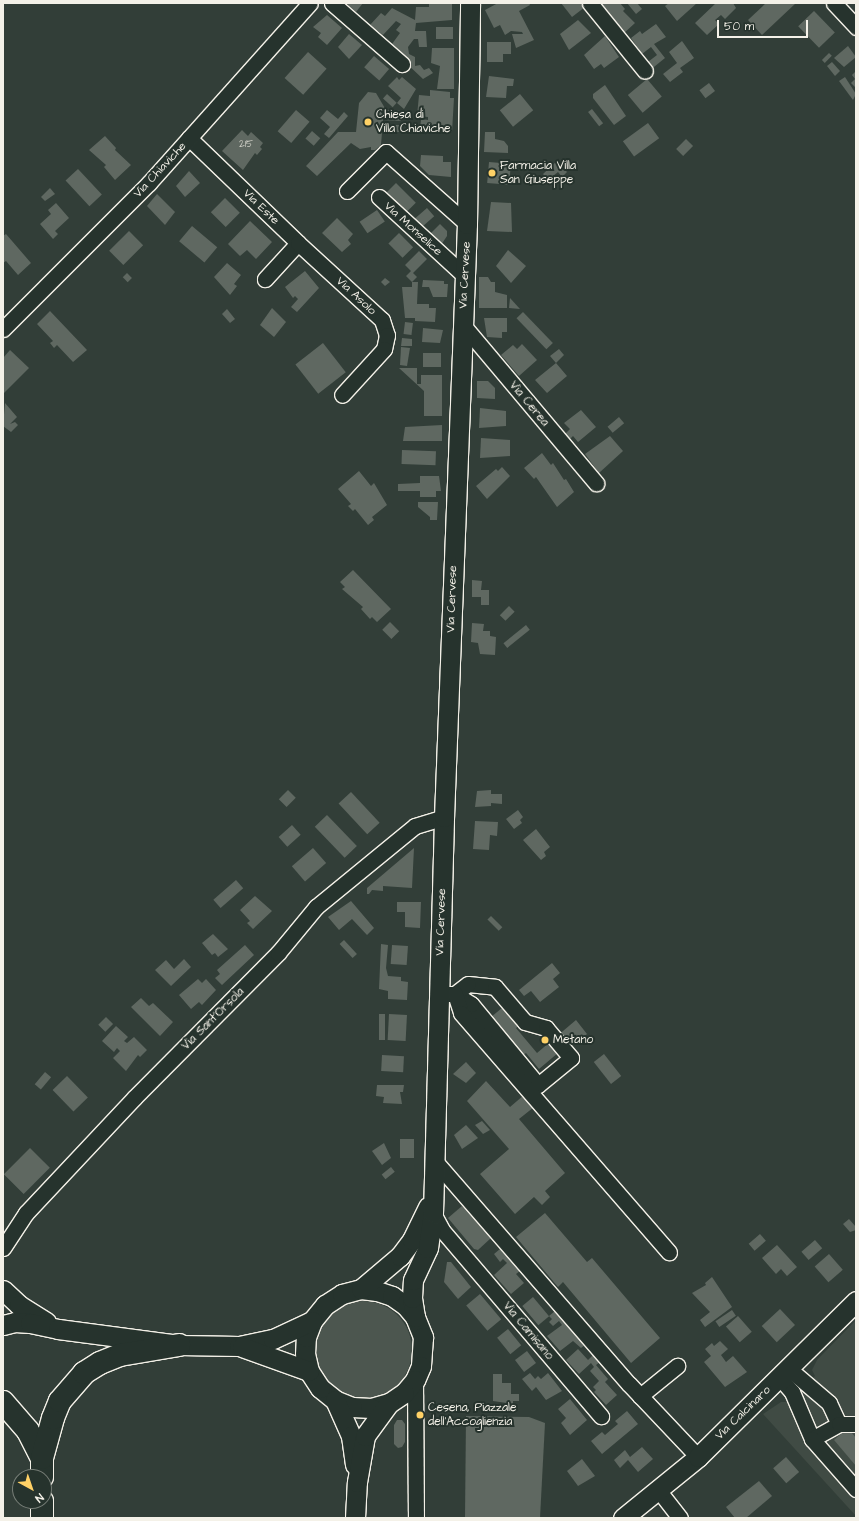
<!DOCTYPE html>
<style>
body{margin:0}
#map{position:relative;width:859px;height:1521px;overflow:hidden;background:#323e38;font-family:"Architects Daughter",sans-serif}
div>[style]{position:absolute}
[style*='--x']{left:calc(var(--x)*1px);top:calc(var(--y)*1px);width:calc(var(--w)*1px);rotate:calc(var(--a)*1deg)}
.built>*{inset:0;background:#404b44}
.green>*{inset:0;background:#4c564f}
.round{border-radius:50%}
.building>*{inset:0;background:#5f6861;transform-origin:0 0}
.roads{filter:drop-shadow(1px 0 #f4f1e8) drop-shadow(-1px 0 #f4f1e8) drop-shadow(0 1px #f4f1e8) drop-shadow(0 -1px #f4f1e8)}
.minor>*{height:15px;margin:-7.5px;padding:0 7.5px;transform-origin:7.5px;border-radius:7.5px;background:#26332d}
.major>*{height:19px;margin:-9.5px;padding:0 9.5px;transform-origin:9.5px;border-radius:9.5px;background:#26332d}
.highway>*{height:22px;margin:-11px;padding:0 11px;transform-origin:11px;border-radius:11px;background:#26332d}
.dots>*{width:11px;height:11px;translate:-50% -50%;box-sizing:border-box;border:2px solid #26332d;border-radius:50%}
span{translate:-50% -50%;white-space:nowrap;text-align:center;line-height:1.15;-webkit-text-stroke:4px #26332d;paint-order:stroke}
.number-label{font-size:10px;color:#cfcfc6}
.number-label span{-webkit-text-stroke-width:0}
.poi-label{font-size:12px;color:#f4f1e8}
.left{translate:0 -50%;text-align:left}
.street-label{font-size:12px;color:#f4f1e8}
.frame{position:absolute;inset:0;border:4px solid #f4f1e8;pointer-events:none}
.north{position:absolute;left:12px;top:1469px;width:40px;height:40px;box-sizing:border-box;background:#26332d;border:1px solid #787f78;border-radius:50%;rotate:140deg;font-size:11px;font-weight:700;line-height:16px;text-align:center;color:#f4f1e8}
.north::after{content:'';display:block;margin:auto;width:14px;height:18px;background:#ffd166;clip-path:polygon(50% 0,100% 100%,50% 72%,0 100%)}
.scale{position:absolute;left:717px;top:20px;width:91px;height:18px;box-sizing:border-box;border:2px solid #f4f1e8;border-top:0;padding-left:5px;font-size:12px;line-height:14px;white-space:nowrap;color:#f4f1e8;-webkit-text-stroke:3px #26332d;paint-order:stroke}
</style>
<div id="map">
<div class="built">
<i style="clip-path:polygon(856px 1320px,856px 1516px,763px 1414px,781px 1402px,787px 1402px,815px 1376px,812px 1370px,817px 1360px)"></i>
</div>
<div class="green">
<i class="round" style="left:314px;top:1301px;width:98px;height:98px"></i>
</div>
<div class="building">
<i style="clip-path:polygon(346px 3px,363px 3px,356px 12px)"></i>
<i style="clip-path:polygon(429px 3px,452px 3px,452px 20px,416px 23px,415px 31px,426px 31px,427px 47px,419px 47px,418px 39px,414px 39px,408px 47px,409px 54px,415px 57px,415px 66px,420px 65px,424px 70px,429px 68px,433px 73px,423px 79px,405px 62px,408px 58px,392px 44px,400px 33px,396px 30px,401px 24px,396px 21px,383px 35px,370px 25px,381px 13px,385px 16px,392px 8px,415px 20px,416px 7px,429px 7px)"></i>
<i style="clip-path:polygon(498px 3px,529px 3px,530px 5px,519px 11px,534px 40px,516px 48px,512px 34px,523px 34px,522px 32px,511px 31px,505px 35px,500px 25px,494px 28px,485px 10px)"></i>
<i style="clip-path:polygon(561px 3px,581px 3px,585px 7px,572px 17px)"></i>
<i style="clip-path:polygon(598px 3px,620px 3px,625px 9px,623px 11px,635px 23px,623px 34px)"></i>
<i style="clip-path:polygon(627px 3px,637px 3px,642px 9px,636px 14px)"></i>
<i style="clip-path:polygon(669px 3px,697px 3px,677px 21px,665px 6px)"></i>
<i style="clip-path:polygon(716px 3px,733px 3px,736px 8px,725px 19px,721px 15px,715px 20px,719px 24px,707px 35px,695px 23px)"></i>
<i style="clip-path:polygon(766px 3px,796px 3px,762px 35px,748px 20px)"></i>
<i style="left:814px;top:11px;width:30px;height:22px;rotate:46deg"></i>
<i style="clip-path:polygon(327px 15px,342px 28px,327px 45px,318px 37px,321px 33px,313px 27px)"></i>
<i style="clip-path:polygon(578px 20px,591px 33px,569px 50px,560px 34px)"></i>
<i style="clip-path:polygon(656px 24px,666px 37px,654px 44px,665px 58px,649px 71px,644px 65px,657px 55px,651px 47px,642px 54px,631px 38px,640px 31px,642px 34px)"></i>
<i style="left:436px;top:27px;width:17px;height:12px"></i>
<i style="clip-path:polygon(349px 34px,362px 45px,349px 59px,338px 47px)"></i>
<i style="clip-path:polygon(605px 36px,619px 57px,604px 68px,601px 64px,594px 69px,584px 55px)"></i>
<i style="clip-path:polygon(682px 41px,694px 58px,680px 68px,683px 72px,670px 82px,663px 74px,677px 63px,669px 52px)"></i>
<i style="clip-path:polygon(487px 42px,511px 42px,511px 54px,503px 54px,503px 62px,487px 62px)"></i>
<i style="clip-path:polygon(848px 46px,856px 57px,844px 67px,834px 58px)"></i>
<i style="clip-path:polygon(432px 48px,454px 48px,454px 89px,437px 89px,440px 66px,431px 63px)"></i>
<i style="left:308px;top:52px;width:25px;height:35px;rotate:42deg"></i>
<i style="left:829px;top:53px;width:4px;height:10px;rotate:45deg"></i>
<i style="left:374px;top:56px;width:20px;height:15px;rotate:41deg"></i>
<i style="clip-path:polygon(832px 62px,840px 71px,835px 76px,827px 66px)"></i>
<i style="clip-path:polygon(856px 71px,856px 88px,851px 83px,855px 79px,852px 75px)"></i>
<i style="clip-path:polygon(489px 76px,514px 79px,513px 86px,507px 86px,506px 98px,486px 97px)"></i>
<i style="clip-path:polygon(397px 77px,399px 80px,402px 77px,416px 89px,404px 109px,397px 103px,401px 98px,388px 86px)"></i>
<i style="clip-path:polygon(845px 77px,856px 94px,853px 100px,839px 81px)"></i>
<i style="left:647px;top:79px;width:23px;height:25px;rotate:50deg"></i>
<i style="left:709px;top:83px;width:10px;height:12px;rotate:53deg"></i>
<i style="clip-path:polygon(605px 85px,626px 116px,614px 125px,593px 98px,593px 94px)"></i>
<i style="clip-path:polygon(430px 90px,450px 92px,450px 98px,454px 98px,452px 132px,420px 130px,421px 119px,428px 120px,428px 117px,417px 116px,419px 95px,430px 96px)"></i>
<i style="clip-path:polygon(368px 92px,376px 93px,386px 110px,401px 111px,401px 121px,383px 120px,381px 145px,375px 150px,371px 150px,371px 147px,360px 149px,351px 143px,317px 176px,306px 166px,338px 132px,356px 132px,359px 103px)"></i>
<i style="left:387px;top:94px;width:13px;height:6px;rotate:42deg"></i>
<i style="left:520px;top:94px;width:21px;height:26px;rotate:51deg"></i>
<i style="left:592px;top:109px;width:18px;height:5px;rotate:52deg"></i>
<i style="left:296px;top:110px;width:18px;height:28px;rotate:41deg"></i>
<i style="clip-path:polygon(327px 110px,338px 119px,344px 112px,348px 116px,329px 138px,324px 134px,330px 127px,320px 118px)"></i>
<i style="left:648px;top:123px;width:19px;height:31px;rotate:54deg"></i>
<i style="left:394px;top:125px;width:6px;height:7px"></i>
<i style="clip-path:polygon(242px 130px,248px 136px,251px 132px,263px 143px,260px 147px,262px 149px,257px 155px,255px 153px,243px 170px,222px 151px)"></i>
<i style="left:312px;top:131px;width:11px;height:10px;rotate:41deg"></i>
<i style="clip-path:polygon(485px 132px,495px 132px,495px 139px,504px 141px,508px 146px,508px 153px,484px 152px)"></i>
<i style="clip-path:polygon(105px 136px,116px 148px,115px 150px,131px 165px,115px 180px,104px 167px,106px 165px,89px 150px)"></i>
<i style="left:686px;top:139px;width:10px;height:14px;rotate:45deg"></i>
<i style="clip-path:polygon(421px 155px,443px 156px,443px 162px,451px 162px,451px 177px,429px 175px,420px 166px)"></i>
<i style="clip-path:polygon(557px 161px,567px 172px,562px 177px,558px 172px,548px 180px,543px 174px)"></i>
<i style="left:489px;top:162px;width:22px;height:21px;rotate:5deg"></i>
<i style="left:78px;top:169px;width:35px;height:17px;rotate:47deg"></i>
<i style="clip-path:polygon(189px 171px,200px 183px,185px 197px,176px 186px)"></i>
<i style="left:396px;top:183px;width:28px;height:17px;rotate:45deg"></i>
<i style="clip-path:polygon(50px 188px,55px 194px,45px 201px,41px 197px)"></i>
<i style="clip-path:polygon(157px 194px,175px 212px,165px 225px,147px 206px)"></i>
<i style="left:225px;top:198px;width:21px;height:20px;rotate:45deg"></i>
<i style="clip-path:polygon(491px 202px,511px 203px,512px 232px,487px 231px)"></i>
<i style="clip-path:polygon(56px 203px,69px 218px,55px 231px,58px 234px,53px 239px,40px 224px,51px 214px,48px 210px)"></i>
<i style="left:427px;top:208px;width:11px;height:19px;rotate:49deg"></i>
<i style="left:377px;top:210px;width:14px;height:21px;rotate:56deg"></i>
<i style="clip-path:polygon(337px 218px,353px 234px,348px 240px,351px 244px,342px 252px,322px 233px)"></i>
<i style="clip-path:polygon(250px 221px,272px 242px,256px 259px,247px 250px,240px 256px,228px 244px)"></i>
<i style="clip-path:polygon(440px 224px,447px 231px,447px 236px,439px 248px,428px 236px)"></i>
<i style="left:192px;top:226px;width:33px;height:20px;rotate:40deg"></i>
<i style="left:129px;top:231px;width:20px;height:28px;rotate:45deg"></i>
<i style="left:399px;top:233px;width:20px;height:15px;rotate:45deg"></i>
<i style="clip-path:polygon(6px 234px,31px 263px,18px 275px,6px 261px,3px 263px,3px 236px)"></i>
<i style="clip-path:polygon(508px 250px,526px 266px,511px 283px,496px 266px)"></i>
<i style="clip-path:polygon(419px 251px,427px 259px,413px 273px,417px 277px,412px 282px,406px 276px,411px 271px,405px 265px)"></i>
<i style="clip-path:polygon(227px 263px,241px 275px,234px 284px,237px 286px,230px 295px,214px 277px)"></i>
<i style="clip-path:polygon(305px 271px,319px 288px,297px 312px,291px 307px,298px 299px,295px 296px,293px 298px,285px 287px)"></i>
<i style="left:127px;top:273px;width:7px;height:6px;rotate:45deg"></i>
<i style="clip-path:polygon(479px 277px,488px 277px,491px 282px,495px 282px,495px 292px,507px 295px,507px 308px,479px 308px)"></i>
<i style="clip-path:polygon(385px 278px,390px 282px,385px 286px,381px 282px)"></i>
<i style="clip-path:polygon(423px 280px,444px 281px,444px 284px,448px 284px,447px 297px,433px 297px,429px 287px,422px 287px)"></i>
<i style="clip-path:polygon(412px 282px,418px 282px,417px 304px,429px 304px,429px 308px,436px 308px,435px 322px,415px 321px,415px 318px,405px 318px,402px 287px,412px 287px)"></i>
<i style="clip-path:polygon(510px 298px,520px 309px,509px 308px)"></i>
<i style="clip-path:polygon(272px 308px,286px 322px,274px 337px,260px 325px)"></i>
<i style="clip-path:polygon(227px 309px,235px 319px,230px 323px,222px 314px)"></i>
<i style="clip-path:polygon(50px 311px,87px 350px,73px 362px,57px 345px,54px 348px,50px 343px,53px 341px,37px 324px)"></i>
<i style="left:523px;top:312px;width:43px;height:9px;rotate:46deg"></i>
<i style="clip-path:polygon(484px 318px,507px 318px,507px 332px,502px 332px,502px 338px,487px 337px)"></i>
<i style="left:405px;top:322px;width:8px;height:12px;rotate:7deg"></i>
<i style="clip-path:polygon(423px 328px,443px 330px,440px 343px,422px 342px)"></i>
<i style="clip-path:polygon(402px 338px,412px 339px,412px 346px,401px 346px)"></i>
<i style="left:323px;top:343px;width:37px;height:35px;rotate:52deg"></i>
<i style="clip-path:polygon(522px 344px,537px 360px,519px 376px,501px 355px,513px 345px,517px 349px)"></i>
<i style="clip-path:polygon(401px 347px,410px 348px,407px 366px,400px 365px)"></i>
<i style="clip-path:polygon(559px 349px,564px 355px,556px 363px,567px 376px,547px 393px,535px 380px,556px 363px,550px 356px)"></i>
<i style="clip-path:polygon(10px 350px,29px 368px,3px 394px,3px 358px)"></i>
<i style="left:441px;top:353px;width:14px;height:18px;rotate:90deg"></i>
<i style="clip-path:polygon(399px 368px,417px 368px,417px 384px,421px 384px,421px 375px,442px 375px,442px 416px,424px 416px,424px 391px)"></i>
<i style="clip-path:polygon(477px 381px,488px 381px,495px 388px,495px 399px,477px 398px)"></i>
<i style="clip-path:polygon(5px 403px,17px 417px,10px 424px,15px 422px,18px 425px,11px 432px,3px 426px)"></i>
<i style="clip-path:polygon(480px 408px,506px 411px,506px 426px,479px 428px)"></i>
<i style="clip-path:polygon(581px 410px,596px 427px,578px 442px,573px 436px,569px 440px,565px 434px,570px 429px,564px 423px)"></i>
<i style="left:619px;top:417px;width:8px;height:15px;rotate:50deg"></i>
<i style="clip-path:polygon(442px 425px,442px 441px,403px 441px,405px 427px)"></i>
<i style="clip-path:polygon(610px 436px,623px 451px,599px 473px,585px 454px)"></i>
<i style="clip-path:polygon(481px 438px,510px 440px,510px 456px,480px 458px)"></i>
<i style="left:402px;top:450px;width:34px;height:14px;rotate:2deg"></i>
<i style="clip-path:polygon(542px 453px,551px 465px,553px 463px,564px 480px,566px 479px,574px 492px,557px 507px,536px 477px,534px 479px,524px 468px)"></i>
<i style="clip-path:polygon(502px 467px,510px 476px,487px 499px,476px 486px,496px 469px,498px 471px)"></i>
<i style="clip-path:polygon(359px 471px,371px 486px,374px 483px,387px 505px,372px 517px,374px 520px,368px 525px,355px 509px,353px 511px,348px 506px,351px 504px,338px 489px)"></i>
<i style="clip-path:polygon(420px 476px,439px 476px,441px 491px,436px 491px,436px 497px,420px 497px,420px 491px,398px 491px,398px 484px,420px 483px)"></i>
<i style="clip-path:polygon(418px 502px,438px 502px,437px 520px,430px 520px,430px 517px,418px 507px)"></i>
<i style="clip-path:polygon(353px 570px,391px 609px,377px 622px,372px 617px,370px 619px,361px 609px,363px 607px,342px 589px,345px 587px,340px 582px)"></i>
<i style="clip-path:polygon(472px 580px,482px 581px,481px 590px,489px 590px,489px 605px,481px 605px,481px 597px,472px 597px)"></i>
<i style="left:509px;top:606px;width:8px;height:13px;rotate:45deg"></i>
<i style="left:390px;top:622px;width:13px;height:11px;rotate:45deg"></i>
<i style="clip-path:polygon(472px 623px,484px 624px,483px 631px,490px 631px,490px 636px,496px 637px,495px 655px,480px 654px,478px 643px,471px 642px)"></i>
<i style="left:526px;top:625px;width:6px;height:29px;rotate:51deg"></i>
<i style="left:288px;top:790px;width:11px;height:13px;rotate:45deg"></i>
<i style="clip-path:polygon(491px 790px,491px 794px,502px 794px,502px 804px,491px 803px,491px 806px,475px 807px,477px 791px)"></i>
<i style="left:351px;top:792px;width:42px;height:17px;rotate:47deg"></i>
<i style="clip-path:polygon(518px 810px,523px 817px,520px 820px,522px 823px,514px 829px,506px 819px)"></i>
<i style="left:327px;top:815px;width:43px;height:17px;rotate:46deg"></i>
<i style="clip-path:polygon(475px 821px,498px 822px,497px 836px,490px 835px,489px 850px,473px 849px)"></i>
<i style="left:292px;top:825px;width:13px;height:18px;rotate:48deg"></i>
<i style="clip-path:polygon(536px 829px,550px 847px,544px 852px,546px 856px,541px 860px,523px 840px)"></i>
<i style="left:313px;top:848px;width:20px;height:28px;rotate:49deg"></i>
<i style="clip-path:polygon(414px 848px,412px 888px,383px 886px,383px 891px,372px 890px,369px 894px,367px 894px,367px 888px)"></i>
<i style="left:236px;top:880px;width:11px;height:30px;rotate:49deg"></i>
<i style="clip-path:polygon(255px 896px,272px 911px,253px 929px,247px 923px,250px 921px,240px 910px)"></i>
<i style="clip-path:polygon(351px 901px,374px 928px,367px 935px,352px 919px,339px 930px,328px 917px)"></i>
<i style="clip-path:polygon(397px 902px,421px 902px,420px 928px,405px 927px,405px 912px,397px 912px)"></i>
<i style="left:491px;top:916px;width:16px;height:5px;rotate:45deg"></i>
<i style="clip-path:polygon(213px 934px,228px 949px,218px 957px,215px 953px,212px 955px,202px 943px)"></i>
<i style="left:344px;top:940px;width:19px;height:6px;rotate:47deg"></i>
<i style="clip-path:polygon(381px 944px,388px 945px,386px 968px,388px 976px,401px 977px,401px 981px,408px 982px,407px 1000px,388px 999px,388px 991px,379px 989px)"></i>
<i style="clip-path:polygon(245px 945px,254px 955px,222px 985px,215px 978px,220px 974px,217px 970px)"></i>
<i style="left:392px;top:945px;width:16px;height:19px;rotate:4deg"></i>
<i style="clip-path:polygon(184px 959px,191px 967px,171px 986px,155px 970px,166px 960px,174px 969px)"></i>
<i style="clip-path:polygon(552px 963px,560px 973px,553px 979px,559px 987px,540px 1002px,531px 991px,524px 996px,519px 990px)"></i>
<i style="clip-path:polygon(198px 979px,202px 983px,206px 979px,216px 990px,202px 1005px,199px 1002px,191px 1009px,179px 995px)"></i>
<i style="clip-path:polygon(141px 998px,149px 1006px,153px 1003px,173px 1022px,160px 1036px,131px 1007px)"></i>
<i style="clip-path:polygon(502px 1008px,519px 1026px,516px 1028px,537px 1053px,576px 1020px,587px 1034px,574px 1045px,571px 1042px,539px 1069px,526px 1053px,523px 1055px,491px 1017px)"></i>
<i style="left:379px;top:1014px;width:6px;height:26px"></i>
<i style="left:389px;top:1014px;width:18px;height:26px;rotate:3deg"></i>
<i style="left:106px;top:1017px;width:10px;height:11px;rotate:45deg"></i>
<i style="clip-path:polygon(116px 1026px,128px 1037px,124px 1041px,127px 1043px,134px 1037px,147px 1050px,140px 1057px,138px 1055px,126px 1071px,113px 1058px,120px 1051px,117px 1048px,114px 1052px,102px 1041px)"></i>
<i style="left:604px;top:1054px;width:28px;height:13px;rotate:52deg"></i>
<i style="left:382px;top:1055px;width:22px;height:16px;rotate:3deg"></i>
<i style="clip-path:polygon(466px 1062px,476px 1073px,466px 1083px,453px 1074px)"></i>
<i style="left:45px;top:1072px;width:8px;height:16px;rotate:40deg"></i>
<i style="left:67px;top:1076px;width:30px;height:20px;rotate:46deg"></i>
<i style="clip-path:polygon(486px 1081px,510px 1107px,524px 1095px,534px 1107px,519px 1119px,565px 1173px,545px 1191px,550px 1197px,542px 1205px,534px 1197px,515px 1214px,480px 1174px,509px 1149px,467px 1101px)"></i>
<i style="clip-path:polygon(377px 1085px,404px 1085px,403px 1092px,400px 1092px,402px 1104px,383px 1103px,384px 1097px,376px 1096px)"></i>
<i style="clip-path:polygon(482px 1121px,490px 1130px,483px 1134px,475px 1125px)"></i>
<i style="clip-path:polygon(466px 1125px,478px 1138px,462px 1149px,454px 1135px)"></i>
<i style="left:400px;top:1139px;width:14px;height:19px"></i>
<i style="clip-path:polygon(384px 1143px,391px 1158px,382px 1165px,372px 1151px)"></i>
<i style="left:30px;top:1148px;width:28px;height:37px;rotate:45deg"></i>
<i style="left:391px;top:1167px;width:6px;height:12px;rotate:51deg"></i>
<i style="clip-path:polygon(462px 1206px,491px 1238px,478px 1250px,474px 1249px,448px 1218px)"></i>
<i style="clip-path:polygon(545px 1213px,587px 1262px,592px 1258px,660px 1338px,631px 1363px,563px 1282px,558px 1287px,516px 1237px)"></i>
<i style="clip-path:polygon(849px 1219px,856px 1227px,856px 1230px,850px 1232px,843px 1224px)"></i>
<i style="left:760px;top:1234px;width:9px;height:15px;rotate:49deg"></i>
<i style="left:815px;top:1240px;width:11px;height:18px;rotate:49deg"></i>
<i style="clip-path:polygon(777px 1245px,797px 1267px,787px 1276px,781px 1269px,776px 1274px,762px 1258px)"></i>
<i style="clip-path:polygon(500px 1249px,520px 1271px,516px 1274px,524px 1283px,511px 1294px,494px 1275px,507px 1263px,503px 1259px,500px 1262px,494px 1254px)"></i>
<i style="left:829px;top:1254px;width:21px;height:19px;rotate:49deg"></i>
<i style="clip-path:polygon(447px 1262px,451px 1262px,471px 1287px,458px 1299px,444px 1282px)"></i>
<i style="clip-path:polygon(712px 1277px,732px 1307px,705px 1327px,700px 1320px,710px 1312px,692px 1293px,706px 1285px,705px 1283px)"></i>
<i style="left:480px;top:1294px;width:33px;height:18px;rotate:50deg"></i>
<i style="left:533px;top:1297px;width:25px;height:14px;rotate:50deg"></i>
<i style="left:780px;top:1309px;width:22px;height:25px;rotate:47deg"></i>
<i style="left:732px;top:1310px;width:7px;height:20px;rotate:56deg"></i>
<i style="clip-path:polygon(555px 1311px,585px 1345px,581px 1348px,573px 1341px,560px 1351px,547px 1336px,562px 1325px,559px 1321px,553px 1326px,549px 1322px,552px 1319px,549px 1316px)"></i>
<i style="left:738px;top:1316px;width:21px;height:16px;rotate:49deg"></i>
<i style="left:508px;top:1329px;width:21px;height:14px;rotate:51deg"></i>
<i style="clip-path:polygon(720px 1341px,728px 1349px,721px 1355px,726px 1362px,733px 1356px,747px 1372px,725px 1387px,704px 1362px,711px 1356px,705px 1349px,712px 1343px,714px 1346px)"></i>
<i style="clip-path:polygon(578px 1349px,588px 1360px,593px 1355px,600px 1362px,596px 1365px,608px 1379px,605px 1382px,617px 1395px,606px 1405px,594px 1392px,596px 1390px,593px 1387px,599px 1381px,590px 1371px,594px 1367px,591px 1363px,579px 1374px,566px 1360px)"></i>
<i style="left:527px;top:1351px;width:15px;height:15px;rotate:53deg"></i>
<i style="clip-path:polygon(530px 1373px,535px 1379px,538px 1376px,541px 1379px,548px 1373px,562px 1391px,546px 1400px,536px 1387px,532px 1391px,522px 1379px)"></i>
<i style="clip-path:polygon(493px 1374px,502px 1374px,502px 1383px,511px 1383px,511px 1394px,519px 1394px,519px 1401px,513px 1401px,513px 1404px,493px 1401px)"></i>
<i style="clip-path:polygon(570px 1399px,587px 1420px,570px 1435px,561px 1423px,566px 1418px,558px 1409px)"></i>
<i style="clip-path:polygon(627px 1411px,638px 1424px,602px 1454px,591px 1441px,602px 1432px,605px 1435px,612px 1429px,618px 1424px,615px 1421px)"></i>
<i style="clip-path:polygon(466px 1416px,529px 1417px,545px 1423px,540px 1518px,465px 1518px)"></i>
<i style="clip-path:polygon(397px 1420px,402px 1420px,405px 1424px,405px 1442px,402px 1447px,398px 1448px,394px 1444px,394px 1425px)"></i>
<i style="clip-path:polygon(848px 1428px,856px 1438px,856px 1466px,834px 1440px)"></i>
<i style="clip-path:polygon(642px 1447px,653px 1459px,638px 1472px,628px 1460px,620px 1468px,614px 1460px,625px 1450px,630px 1457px)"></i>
<i style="left:786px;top:1457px;width:20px;height:17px;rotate:49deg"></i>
<i style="clip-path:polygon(582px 1459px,595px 1476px,578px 1486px,567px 1471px)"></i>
<i style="clip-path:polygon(759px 1481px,772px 1496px,746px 1518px,735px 1518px,726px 1507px)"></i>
</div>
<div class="roads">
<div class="minor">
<i style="--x:332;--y:3;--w:93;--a:41.1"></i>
<i style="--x:590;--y:3;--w:87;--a:51"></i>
<i style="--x:834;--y:3;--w:33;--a:47"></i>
<i style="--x:189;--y:138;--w:151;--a:43.9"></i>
<i style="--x:298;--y:243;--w:49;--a:132.5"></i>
<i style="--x:347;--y:191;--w:55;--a:-45"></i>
<i style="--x:386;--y:152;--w:108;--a:41.6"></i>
<i style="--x:379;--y:197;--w:118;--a:42.6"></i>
<i style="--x:298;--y:243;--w:114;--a:42.5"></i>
<i style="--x:382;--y:320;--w:16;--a:72"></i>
<i style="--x:387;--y:335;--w:14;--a:102"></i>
<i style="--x:384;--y:349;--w:62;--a:132.4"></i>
<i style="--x:463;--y:325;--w:207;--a:49.9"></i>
<i style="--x:3;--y:329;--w:206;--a:-45"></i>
<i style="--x:149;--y:183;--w:241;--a:-48.2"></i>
<i style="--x:468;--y:984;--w:27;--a:6"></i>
<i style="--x:495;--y:987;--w:46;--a:49.4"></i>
<i style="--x:525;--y:1022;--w:22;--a:16"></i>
<i style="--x:546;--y:1028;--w:39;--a:50"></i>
<i style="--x:571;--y:1058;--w:43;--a:140.7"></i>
<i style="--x:538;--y:1085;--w:105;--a:-129.6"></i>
<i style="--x:471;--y:1004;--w:19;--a:-148"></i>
<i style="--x:455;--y:994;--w:16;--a:-38"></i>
<i style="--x:439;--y:994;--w:16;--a:0"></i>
<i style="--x:455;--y:994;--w:20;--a:72"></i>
<i style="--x:461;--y:1013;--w:317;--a:49"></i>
<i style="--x:434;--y:1160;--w:297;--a:49"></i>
<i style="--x:629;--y:1384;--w:100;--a:46.6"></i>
<i style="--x:433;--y:1213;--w:19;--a:62"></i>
<i style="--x:442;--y:1230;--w:245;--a:49.5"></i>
<i style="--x:3;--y:1248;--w:42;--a:-56.7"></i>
<i style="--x:26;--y:1213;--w:159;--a:-46.8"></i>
<i style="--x:135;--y:1097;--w:203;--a:-45.2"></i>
<i style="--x:278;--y:953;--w:60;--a:-50.4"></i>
<i style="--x:316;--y:907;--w:128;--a:-39.3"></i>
<i style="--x:415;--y:826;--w:30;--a:-17"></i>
<i style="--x:788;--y:1368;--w:54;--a:40.5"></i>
<i style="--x:829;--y:1403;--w:23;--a:65"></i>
<i style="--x:779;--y:1377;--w:20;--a:49"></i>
<i style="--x:792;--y:1392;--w:51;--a:66.9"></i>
<i style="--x:812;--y:1439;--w:31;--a:-29"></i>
<i style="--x:839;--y:1424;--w:17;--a:0"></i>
<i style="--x:415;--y:1380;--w:138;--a:89.6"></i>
<i style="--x:640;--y:1396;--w:48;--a:-39"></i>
<i style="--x:812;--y:1439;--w:67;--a:48.7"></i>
<i style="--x:659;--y:1491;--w:34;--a:52"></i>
</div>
<div class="major">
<i style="--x:361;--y:1289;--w:16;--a:7"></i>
<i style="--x:377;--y:1291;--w:16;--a:18"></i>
<i style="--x:392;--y:1296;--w:16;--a:35"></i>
<i style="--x:405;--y:1305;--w:16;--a:50"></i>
<i style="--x:415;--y:1317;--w:22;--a:68"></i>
<i style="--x:423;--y:1337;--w:29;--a:94"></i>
<i style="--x:421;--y:1366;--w:15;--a:113"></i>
<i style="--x:415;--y:1380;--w:17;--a:130"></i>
<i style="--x:404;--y:1393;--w:18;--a:146"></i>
<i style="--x:389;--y:1403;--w:19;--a:164"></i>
<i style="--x:371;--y:1408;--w:19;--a:-177"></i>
<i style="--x:352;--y:1407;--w:18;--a:-158"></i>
<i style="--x:335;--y:1400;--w:19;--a:-141"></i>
<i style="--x:320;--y:1388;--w:20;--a:-123"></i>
<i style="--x:309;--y:1371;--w:17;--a:-103"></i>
<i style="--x:305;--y:1354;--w:17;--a:-87"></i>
<i style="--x:306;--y:1337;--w:17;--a:-69"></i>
<i style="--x:312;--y:1321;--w:21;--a:-51"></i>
<i style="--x:325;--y:1305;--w:20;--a:-33"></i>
<i style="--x:342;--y:1294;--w:20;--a:-15"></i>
<i style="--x:361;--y:1289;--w:51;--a:-40.2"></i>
<i style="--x:400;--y:1256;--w:20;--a:-53"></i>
<i style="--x:412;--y:1240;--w:37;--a:-64"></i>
<i style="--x:3;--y:1290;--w:22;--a:43"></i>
<i style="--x:19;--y:1305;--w:32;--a:32"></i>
<i style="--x:415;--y:1317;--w:19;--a:-99"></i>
<i style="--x:412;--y:1298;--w:18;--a:-87"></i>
<i style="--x:413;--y:1280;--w:35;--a:-65"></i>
<i style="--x:428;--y:1248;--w:35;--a:-82"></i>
<i style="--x:433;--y:1213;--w:396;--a:-88.4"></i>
<i style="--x:444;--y:817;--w:593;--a:-87.78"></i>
<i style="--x:467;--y:224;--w:221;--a:-89.2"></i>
<i style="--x:3;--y:1325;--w:12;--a:-14"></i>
<i style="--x:15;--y:1322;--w:15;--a:4"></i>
<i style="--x:30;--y:1323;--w:29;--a:12"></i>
<i style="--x:58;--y:1329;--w:122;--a:7.5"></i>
<i style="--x:179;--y:1345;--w:60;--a:1"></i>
<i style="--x:239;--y:1346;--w:35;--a:-12"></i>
<i style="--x:273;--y:1339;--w:43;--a:-24.8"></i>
<i style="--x:242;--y:1347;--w:71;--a:19.7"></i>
<i style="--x:335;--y:1400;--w:39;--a:66"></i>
<i style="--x:351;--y:1436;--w:29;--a:82"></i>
<i style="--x:355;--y:1518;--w:36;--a:-87"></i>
<i style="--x:357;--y:1482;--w:47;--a:-80.1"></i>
<i style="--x:365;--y:1436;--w:41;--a:-54"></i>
<i style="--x:623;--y:1518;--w:97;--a:-39.1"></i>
<i style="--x:698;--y:1457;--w:222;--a:-44.6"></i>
</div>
<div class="highway">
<i style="--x:3;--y:1402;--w:38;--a:49"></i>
<i style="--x:28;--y:1431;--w:30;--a:63"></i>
<i style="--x:42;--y:1477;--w:19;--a:-90"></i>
<i style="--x:42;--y:1458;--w:41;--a:-74.6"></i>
<i style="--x:53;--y:1418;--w:18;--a:-68"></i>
<i style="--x:60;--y:1401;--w:37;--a:-49"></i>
<i style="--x:84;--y:1373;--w:19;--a:-32"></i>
<i style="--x:100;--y:1363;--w:22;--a:-22"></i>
<i style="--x:120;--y:1355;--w:60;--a:-9.6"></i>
<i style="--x:42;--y:1518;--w:17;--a:-90"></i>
</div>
</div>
<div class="dots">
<i style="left:368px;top:122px;background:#ffd166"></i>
<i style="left:492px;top:173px;background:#ffd166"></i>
<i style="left:545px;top:1040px;background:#ffd166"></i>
<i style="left:420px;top:1415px;background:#ffd166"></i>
</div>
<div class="number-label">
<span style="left:246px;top:145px">215</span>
</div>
<div class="poi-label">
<span class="left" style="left:376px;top:122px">Chiesa di<br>Villa Chiaviche</span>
<span class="left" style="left:500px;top:173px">Farmacia Villa<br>San Giuseppe</span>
<span class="left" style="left:553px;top:1040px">Metano</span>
<span class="left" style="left:428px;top:1415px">Cesena, Piazzale<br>dell'Accoglienzia</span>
</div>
<div class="street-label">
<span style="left:160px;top:170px;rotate:-47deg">Via Chiaviche</span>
<span style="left:261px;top:207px;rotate:44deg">Via Este</span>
<span style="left:413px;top:229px;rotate:42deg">Via Monselice</span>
<span style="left:465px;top:275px;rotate:-87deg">Via Cervese</span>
<span style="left:356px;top:296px;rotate:43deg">Via Asolo</span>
<span style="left:529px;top:404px;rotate:50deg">Via Cerea</span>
<span style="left:452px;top:599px;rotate:-88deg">Via Cervese</span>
<span style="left:441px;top:922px;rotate:-88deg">Via Cervese</span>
<span style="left:213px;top:1019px;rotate:-45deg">Via Sant'Orsola</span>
<span style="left:528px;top:1331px;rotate:50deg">Via Camisano</span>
<span style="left:743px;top:1413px;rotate:-44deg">Via Calcinaro</span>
</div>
<div class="frame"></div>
<div class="north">N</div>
<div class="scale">50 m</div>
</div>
